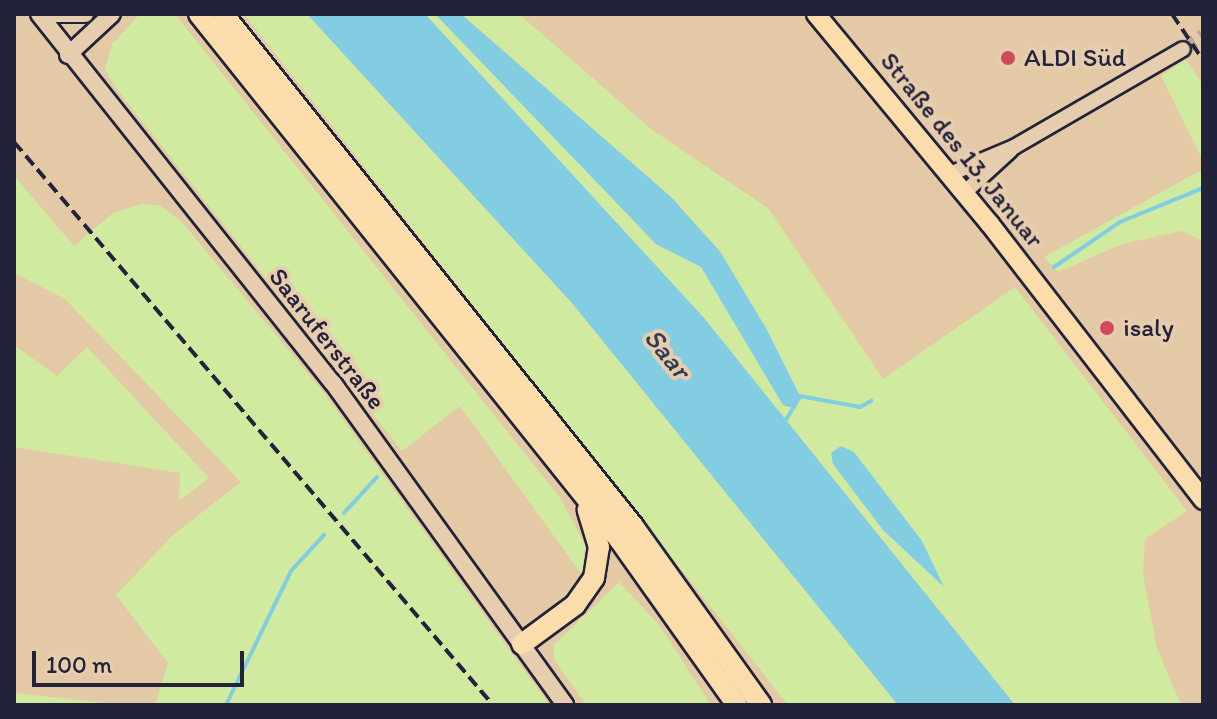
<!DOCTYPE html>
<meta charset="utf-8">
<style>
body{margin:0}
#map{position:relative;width:1217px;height:719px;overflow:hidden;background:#e4c9a7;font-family:Itim,sans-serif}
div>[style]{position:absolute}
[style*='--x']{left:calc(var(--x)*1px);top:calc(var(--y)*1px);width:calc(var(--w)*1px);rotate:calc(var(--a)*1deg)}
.green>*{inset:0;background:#d0eaa0}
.water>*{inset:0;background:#82cde2}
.stream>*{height:4px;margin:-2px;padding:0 2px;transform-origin:2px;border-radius:2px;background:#82cde2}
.tertiary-tunnel>*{height:14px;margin-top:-7px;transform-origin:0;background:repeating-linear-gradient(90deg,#bda891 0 14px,transparent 0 21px)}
.roads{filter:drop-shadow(2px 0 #22223b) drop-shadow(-2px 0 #22223b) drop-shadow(0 2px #22223b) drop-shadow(0 -2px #22223b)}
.tertiary>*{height:14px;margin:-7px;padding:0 7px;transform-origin:7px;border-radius:7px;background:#e5cdad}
.secondary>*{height:16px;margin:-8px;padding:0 8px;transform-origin:8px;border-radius:8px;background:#e5cdad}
.primary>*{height:18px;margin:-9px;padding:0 9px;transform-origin:9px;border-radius:9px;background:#faddab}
.motorway>*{height:20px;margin:-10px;padding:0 10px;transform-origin:10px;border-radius:10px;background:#faddab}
.rail>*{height:4px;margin-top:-2px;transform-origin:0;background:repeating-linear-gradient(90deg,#22223b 0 12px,transparent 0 18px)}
.dots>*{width:22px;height:22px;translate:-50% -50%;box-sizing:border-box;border:4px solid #e5cdad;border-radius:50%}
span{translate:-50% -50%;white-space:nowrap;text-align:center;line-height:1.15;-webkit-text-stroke:8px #e5cdad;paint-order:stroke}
.poi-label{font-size:26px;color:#22223b}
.left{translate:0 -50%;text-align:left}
.street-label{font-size:26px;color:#22223b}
.water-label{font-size:28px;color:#303c54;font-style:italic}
.frame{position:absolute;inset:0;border:16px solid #22223b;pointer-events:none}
.scale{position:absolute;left:32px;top:651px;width:212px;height:36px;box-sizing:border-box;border:4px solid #22223b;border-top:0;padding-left:10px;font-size:24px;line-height:28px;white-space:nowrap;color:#22223b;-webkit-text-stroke:6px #e5cdad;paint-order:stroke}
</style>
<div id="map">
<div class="green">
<i style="clip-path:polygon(140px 14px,175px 14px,561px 499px,585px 545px,582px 575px,460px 406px,402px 451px,116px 88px,105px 70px,112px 44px)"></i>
<i style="clip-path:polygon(244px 14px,307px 14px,572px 303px,898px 705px,788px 705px)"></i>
<i style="clip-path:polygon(425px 14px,435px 14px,523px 101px,655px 244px,701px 266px,784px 405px,795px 409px,799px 396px,721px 252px,671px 197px,461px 14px,519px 14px,651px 129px,769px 209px,883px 379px,1015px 287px,1187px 511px,1145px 539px,1143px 574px,1157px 648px,1181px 705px,1015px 705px,704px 318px)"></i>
<i style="clip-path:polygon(1186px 60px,1203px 85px,1203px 161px,1161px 76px)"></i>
<i style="clip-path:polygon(1203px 169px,1203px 241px,1182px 231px,1122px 244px,1058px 272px,1044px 257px)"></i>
<i style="clip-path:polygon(14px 176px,74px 246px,113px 213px,141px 204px,159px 205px,182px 222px,324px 393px,549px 705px,155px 705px,168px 663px,116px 595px,173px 535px,241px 482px,65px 299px,14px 273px)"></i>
<i style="clip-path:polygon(14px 345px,57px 376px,87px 347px,209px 478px,179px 501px,180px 473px,14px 447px)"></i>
<i style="clip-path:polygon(619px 582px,660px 626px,711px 705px,586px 705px,554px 659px,554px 645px)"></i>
<i style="clip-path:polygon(14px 693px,125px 705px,14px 705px)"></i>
</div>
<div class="water">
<i style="clip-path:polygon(307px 14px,425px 14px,704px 318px,1015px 705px,898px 705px,572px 303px)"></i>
<i style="clip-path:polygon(435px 14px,461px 14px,671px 197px,721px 253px,766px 328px,800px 396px,795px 409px,783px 405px,701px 267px,656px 244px)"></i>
<i style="clip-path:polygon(841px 446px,854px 452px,922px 541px,944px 587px,883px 530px,833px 464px,831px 453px)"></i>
</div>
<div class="stream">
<i style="--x:1054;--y:267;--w:80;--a:-34.3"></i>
<i style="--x:1120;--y:222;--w:90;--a:-22.3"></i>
<i style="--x:784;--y:423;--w:31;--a:-59"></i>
<i style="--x:800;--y:396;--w:61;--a:10.4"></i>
<i style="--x:860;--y:407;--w:13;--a:-29"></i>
<i style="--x:344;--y:513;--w:49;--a:-47.5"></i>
<i style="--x:226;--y:705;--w:149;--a:-64.1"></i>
<i style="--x:291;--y:571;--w:49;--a:-47.5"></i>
</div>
<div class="tertiary-tunnel">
<i style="--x:1183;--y:49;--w:24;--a:-33"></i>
</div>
<div class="roads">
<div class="tertiary">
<i style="--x:950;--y:174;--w:69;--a:-22.9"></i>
<i style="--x:1014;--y:147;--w:195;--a:-30.1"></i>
<i style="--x:965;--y:192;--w:62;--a:-42.4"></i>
</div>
<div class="secondary">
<i style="--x:39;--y:14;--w:472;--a:51.5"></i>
<i style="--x:333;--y:383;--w:397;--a:54.2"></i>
<i style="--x:56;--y:14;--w:29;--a:0"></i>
<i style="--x:68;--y:55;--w:60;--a:-43"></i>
</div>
<div class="primary">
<i style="--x:816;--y:14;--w:273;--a:50.4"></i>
<i style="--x:990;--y:224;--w:349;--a:52.3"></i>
</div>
<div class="motorway">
<i style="--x:199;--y:14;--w:672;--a:51.34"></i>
<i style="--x:619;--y:539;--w:204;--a:54.6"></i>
<i style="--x:223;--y:14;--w:656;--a:51.31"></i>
<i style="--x:633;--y:526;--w:220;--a:54.4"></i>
<i style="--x:522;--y:644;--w:66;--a:-36.3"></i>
<i style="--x:575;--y:605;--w:33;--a:-55"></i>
<i style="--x:594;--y:578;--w:31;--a:-81"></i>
<i style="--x:599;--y:547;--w:39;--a:-107"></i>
</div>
</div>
<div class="rail">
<i style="--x:1172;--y:14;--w:55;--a:56"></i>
<i style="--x:14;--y:142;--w:739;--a:49.61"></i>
</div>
<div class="dots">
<i style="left:1008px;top:58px;background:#d1495b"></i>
<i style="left:1107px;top:328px;background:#d1495b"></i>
</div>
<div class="poi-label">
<span class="left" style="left:1024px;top:58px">ALDI Süd</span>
<span class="left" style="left:1123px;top:328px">isaly</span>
</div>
<div class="street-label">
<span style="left:962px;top:150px;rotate:51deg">Straße des 13. Januar</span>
<span style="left:327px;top:339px;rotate:52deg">Saaruferstraße</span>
</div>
<div class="water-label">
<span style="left:668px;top:353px;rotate:51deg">Saar</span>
</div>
<div class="frame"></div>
<div class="scale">100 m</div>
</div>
